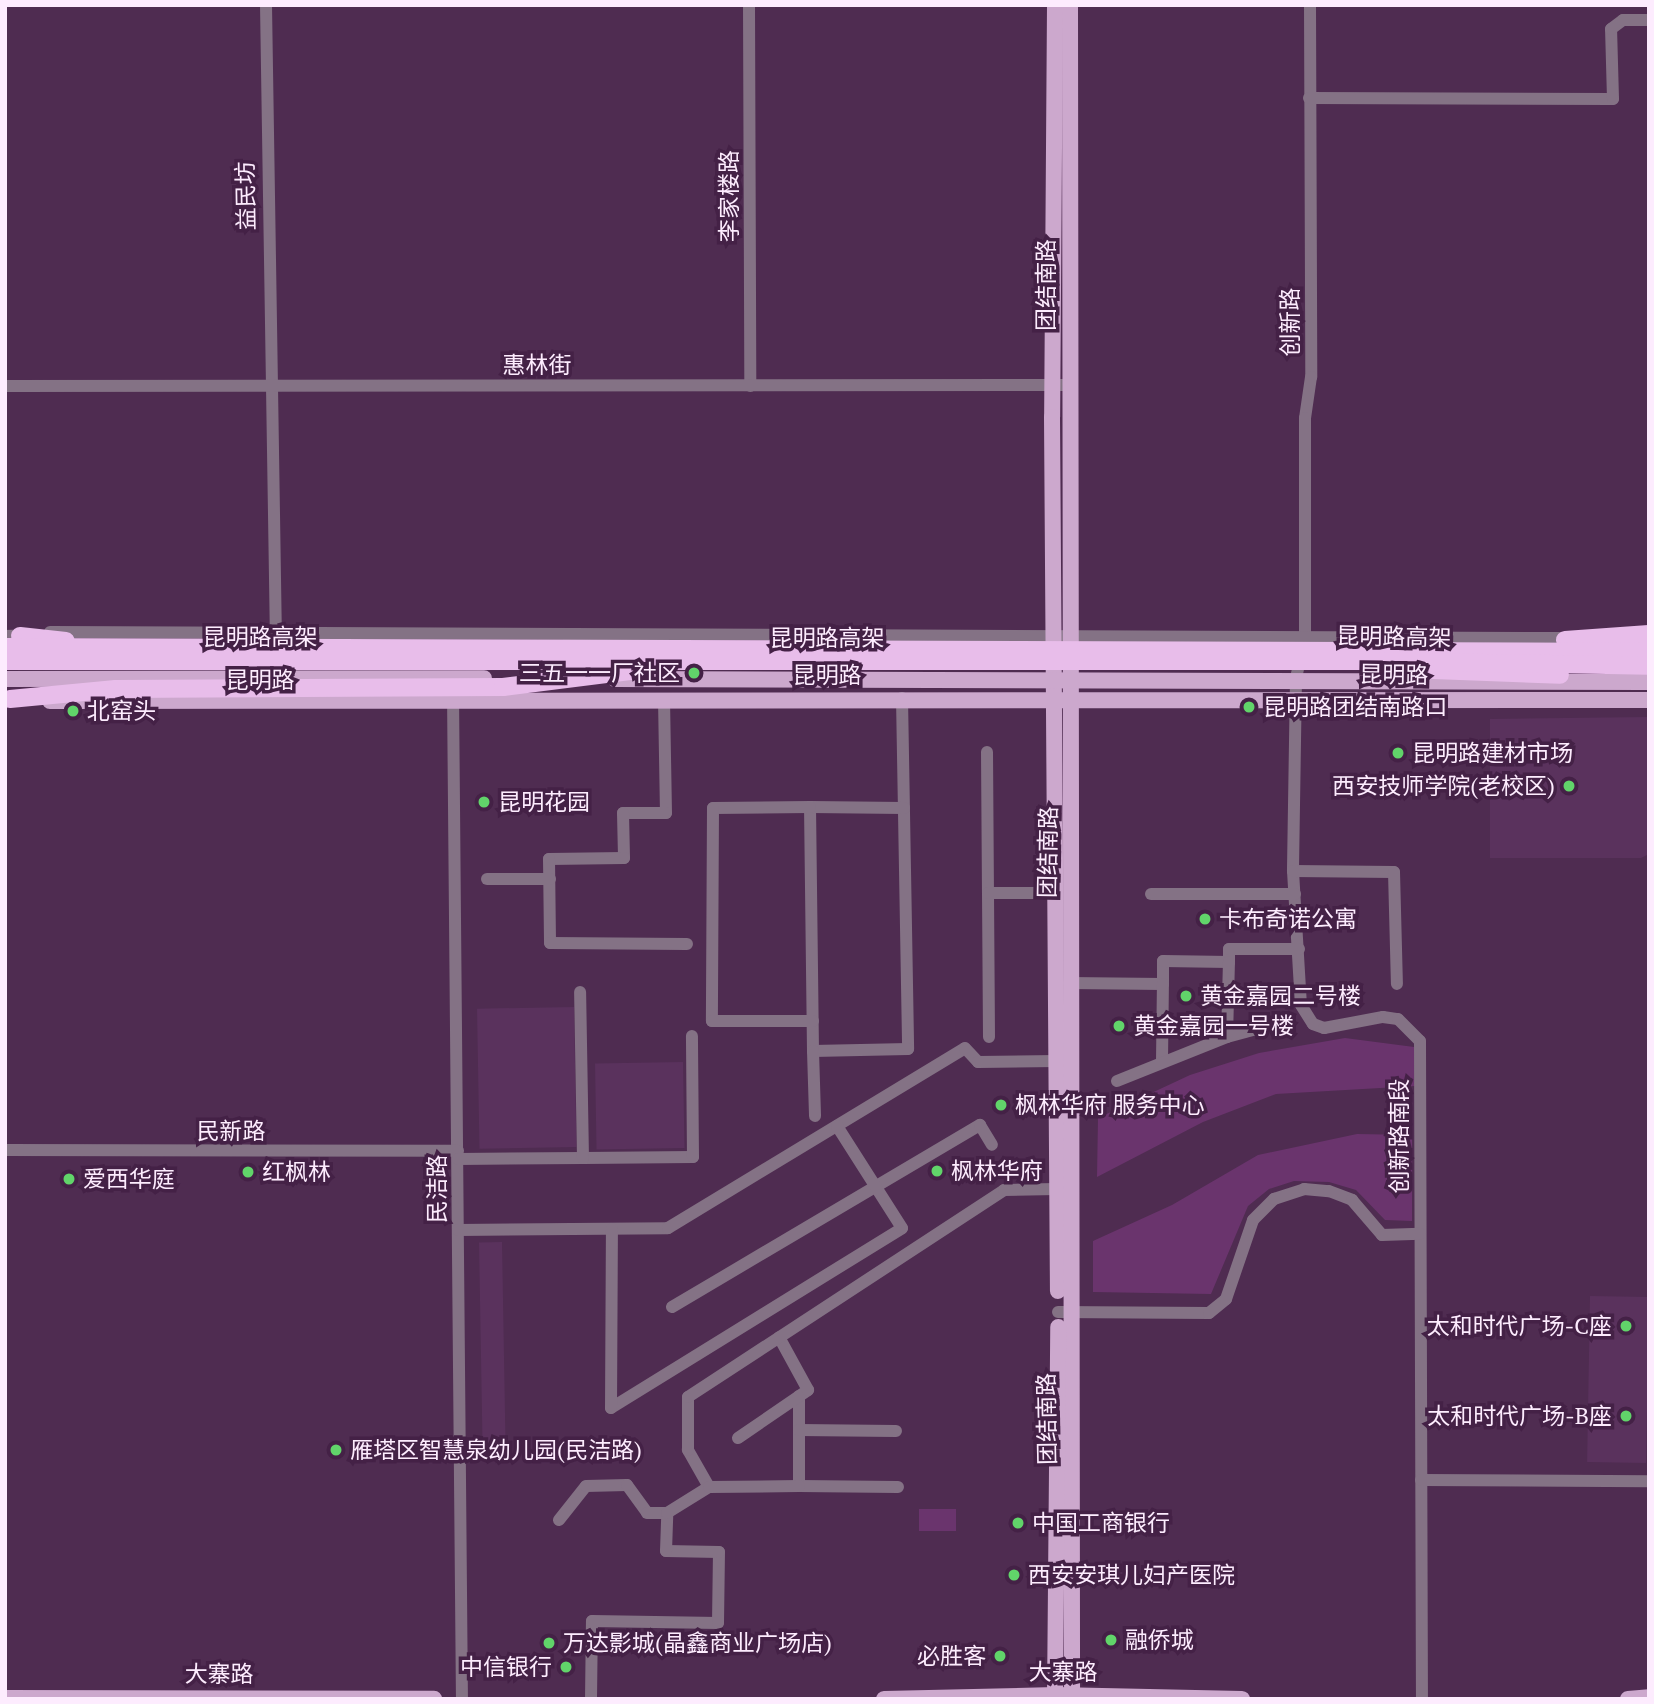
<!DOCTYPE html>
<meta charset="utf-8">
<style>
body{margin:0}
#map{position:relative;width:1654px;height:1704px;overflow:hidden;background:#4f2c51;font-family:"PT Serif","Noto Sans SC",serif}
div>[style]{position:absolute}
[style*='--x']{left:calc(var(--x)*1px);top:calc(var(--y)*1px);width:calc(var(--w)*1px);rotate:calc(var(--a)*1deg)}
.built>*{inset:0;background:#5a325d;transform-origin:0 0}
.green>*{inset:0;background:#6a346d;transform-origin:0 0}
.minor>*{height:12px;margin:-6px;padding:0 6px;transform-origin:6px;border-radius:6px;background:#847285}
.major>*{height:16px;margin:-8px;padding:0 8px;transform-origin:8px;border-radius:8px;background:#cca8cd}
.highway>*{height:18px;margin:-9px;padding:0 9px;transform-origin:9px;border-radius:9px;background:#e8bdea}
.highway-bridge>*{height:18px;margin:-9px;padding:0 9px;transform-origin:9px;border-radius:9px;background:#e8bdea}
.dots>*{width:19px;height:19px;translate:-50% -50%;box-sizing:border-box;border:4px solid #442146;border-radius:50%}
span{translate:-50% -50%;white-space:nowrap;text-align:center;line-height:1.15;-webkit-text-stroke:7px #442146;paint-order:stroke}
.street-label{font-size:23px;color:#fdecfe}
.poi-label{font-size:23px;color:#fdecfe}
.right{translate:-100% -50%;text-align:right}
.left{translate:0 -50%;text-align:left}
.frame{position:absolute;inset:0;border:7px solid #fdecfe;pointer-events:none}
</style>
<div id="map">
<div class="built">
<i style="clip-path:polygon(1649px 717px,1649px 854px,1641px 858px,1490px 858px,1490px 719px)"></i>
<i style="left:574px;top:1007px;width:140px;height:97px;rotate:89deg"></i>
<i style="left:683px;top:1062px;width:86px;height:88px;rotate:89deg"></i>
<i style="left:502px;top:1242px;width:219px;height:23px;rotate:89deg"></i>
<i style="left:1590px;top:1296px;width:59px;height:166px;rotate:1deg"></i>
</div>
<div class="green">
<i style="clip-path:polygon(1345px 1038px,1414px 1047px,1415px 1086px,1276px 1094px,1203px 1122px,1097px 1177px,1098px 1118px,1190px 1075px,1259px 1053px)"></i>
<i style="clip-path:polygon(1357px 1134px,1412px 1135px,1412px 1221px,1385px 1220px,1356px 1190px,1329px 1182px,1294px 1181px,1269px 1189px,1248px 1206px,1211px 1294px,1093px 1292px,1093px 1241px,1172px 1205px,1258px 1155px)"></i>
<i style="left:919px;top:1509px;width:37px;height:22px"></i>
</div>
<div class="minor">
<i style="--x:266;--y:5;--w:634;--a:89.1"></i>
<i style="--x:749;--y:5;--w:381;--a:89.8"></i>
<i style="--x:1310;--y:5;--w:372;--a:89.8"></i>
<i style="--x:1311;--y:377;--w:41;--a:98.3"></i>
<i style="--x:1305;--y:418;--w:220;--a:90"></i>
<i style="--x:1305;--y:638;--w:41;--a:102.7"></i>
<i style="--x:1296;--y:678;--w:193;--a:90.9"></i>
<i style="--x:1293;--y:871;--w:134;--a:86.6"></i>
<i style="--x:1301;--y:1005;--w:22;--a:58"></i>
<i style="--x:1313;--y:1024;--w:12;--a:20"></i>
<i style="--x:1324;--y:1028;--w:60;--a:-10.6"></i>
<i style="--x:1383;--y:1017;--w:15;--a:8"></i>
<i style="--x:1398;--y:1019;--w:31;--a:45"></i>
<i style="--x:1420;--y:1041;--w:658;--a:89.83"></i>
<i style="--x:1309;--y:98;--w:304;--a:0.2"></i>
<i style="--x:1613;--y:99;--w:70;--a:-91.6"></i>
<i style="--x:1611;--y:29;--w:15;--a:-37"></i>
<i style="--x:1623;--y:20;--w:26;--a:0"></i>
<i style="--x:5;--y:386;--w:1063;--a:-0.05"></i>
<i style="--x:50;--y:632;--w:1521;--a:0.23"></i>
<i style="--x:5;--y:636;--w:23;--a:-2"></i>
<i style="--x:453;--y:693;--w:1006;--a:89.49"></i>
<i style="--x:902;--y:698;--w:351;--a:89"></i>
<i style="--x:908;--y:1049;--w:95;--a:178.8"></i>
<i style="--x:813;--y:1051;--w:244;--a:-90.7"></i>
<i style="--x:810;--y:807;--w:94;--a:0.6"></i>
<i style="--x:664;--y:699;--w:114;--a:89"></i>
<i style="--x:666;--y:813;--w:43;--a:180"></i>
<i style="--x:623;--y:813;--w:45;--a:88.7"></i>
<i style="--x:624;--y:858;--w:75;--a:179.2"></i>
<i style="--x:549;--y:859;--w:84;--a:89.3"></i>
<i style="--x:550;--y:943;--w:137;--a:0.4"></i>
<i style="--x:987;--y:752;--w:141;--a:89.6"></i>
<i style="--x:810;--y:807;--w:97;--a:179.4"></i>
<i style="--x:713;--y:808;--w:213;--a:90.3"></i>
<i style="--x:712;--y:1021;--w:101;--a:0"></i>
<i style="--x:1293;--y:871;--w:101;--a:0.6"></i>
<i style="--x:1394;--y:872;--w:112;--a:88.5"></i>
<i style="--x:487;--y:879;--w:63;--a:0"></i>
<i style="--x:1151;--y:894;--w:144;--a:0"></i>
<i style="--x:1069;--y:983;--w:94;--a:0.6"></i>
<i style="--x:1163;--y:984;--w:23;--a:-90"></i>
<i style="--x:1163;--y:961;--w:66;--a:0.9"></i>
<i style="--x:1229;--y:962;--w:13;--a:-90"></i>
<i style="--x:1229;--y:949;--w:70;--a:0"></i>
<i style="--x:989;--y:1037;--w:144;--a:-90.4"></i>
<i style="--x:988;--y:893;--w:68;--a:0"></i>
<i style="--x:1227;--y:1037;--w:75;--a:-88.5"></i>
<i style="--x:813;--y:1051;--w:65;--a:88.2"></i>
<i style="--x:1162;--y:1061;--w:77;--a:-89.3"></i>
<i style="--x:1117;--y:1081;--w:118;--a:-21.8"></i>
<i style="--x:1227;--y:1037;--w:65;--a:-15.1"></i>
<i style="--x:5;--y:1150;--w:453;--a:0.1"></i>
<i style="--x:583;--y:1158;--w:110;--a:-0.5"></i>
<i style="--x:693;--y:1157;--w:121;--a:-90.5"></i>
<i style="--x:458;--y:1159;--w:125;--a:-0.5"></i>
<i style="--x:583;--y:1158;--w:166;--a:-91"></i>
<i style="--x:458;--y:1230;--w:210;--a:-0.5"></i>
<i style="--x:668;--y:1228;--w:347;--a:-31.2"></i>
<i style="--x:965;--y:1048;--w:19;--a:47"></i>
<i style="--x:978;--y:1062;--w:78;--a:-0.7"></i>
<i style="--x:672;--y:1307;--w:358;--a:-30.6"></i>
<i style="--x:980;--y:1125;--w:23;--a:59"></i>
<i style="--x:1058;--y:1312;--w:151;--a:0.4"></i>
<i style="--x:1209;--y:1313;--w:22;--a:-39"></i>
<i style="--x:1226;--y:1299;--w:83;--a:-71.1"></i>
<i style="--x:1253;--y:1220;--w:30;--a:-45"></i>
<i style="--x:1274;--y:1199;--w:32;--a:-18"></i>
<i style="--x:1304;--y:1189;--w:25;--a:5"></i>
<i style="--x:1329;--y:1191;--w:25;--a:21"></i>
<i style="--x:1352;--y:1200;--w:46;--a:49.4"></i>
<i style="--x:1382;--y:1235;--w:38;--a:-2"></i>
<i style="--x:799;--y:1396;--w:90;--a:90"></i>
<i style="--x:799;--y:1486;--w:99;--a:0.6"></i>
<i style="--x:611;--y:1408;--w:342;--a:-31.7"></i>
<i style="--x:902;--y:1228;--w:121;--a:-122.5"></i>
<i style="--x:611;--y:1408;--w:179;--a:-89.7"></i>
<i style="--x:799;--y:1430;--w:97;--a:0.6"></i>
<i style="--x:738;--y:1438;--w:85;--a:-34.4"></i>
<i style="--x:808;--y:1390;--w:60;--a:-118.7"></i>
<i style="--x:1421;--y:1480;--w:228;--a:0.3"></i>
<i style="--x:709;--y:1487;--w:43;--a:-119.6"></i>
<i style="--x:688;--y:1450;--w:53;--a:-90"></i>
<i style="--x:688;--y:1397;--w:378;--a:-33.2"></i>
<i style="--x:1004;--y:1190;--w:52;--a:-1.1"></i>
<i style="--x:559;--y:1520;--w:43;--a:-51.5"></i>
<i style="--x:586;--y:1486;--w:41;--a:-1.4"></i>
<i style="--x:627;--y:1485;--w:34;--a:54"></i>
<i style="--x:647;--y:1513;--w:20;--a:0"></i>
<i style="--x:591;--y:1699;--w:78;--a:-89.3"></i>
<i style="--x:592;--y:1621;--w:126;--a:0.9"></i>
<i style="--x:718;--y:1623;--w:71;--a:-89.2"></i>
<i style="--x:719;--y:1552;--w:53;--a:-178.9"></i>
<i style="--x:666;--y:1551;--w:38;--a:-88"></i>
<i style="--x:667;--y:1513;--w:49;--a:-31.8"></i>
<i style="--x:709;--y:1487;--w:90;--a:-0.6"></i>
</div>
<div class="major">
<i style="--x:1055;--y:5;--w:412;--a:90.4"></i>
<i style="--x:1052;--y:417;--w:874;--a:89.61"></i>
<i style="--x:1070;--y:5;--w:1694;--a:89.93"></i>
<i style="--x:5;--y:679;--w:479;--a:-0.1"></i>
<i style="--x:615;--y:679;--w:1034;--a:0.17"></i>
<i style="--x:50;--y:701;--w:1599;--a:-0.04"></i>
<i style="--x:5;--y:1698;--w:429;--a:0.1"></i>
<i style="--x:884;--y:1699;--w:172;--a:-1.3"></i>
<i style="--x:1056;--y:1695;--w:186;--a:1.2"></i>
<i style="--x:1055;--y:1699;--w:372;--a:-89.5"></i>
<i style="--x:1628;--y:1699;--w:21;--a:-5"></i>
</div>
<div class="highway">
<i style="--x:20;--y:636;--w:46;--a:6.2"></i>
<i style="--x:1381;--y:668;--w:179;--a:2.2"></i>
<i style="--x:10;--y:699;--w:106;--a:-5.4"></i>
</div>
<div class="highway-bridge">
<i style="--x:1565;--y:640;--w:84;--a:-4.1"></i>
<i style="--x:5;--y:647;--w:1644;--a:0.17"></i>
<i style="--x:5;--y:661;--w:1370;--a:0"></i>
<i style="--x:1375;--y:661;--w:274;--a:1"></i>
<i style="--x:116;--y:689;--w:387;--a:-0.3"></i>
<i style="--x:503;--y:687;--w:130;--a:-7.1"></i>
</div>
<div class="dots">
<i style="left:694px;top:673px;background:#61d46a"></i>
<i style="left:1249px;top:707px;background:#61d46a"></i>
<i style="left:73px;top:711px;background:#61d46a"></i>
<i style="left:1398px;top:753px;background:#61d46a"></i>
<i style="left:1569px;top:786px;background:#61d46a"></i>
<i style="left:484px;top:802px;background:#61d46a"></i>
<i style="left:1205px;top:919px;background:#61d46a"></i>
<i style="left:1186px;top:996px;background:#61d46a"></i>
<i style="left:1119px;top:1026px;background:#61d46a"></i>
<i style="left:1001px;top:1105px;background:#61d46a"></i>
<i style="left:937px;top:1171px;background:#61d46a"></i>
<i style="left:248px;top:1172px;background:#61d46a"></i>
<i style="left:69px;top:1179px;background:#61d46a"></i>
<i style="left:1626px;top:1326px;background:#61d46a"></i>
<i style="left:1626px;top:1416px;background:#61d46a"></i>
<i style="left:336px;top:1450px;background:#61d46a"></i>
<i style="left:1018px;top:1523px;background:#61d46a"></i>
<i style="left:1014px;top:1575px;background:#61d46a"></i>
<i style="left:1111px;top:1640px;background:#61d46a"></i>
<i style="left:549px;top:1643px;background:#61d46a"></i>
<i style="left:1000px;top:1656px;background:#61d46a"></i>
<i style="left:566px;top:1667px;background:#61d46a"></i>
</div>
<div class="street-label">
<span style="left:246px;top:196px;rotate:-91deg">益民坊</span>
<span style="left:729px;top:196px;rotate:-90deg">李家楼路</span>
<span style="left:1046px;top:285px;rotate:-90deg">团结南路</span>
<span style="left:1290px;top:322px;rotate:-90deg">创新路</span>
<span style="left:537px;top:365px">惠林街</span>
<span style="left:260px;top:637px">昆明路高架</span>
<span style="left:1394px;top:637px;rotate:1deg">昆明路高架</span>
<span style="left:827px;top:638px">昆明路高架</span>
<span style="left:827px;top:675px">昆明路</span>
<span style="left:1394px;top:675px;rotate:1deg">昆明路</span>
<span style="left:260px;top:680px">昆明路</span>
<span style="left:1048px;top:852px;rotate:-89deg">团结南路</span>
<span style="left:231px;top:1131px">民新路</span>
<span style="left:1399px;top:1136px;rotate:-90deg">创新路南段</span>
<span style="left:437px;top:1189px;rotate:-90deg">民洁路</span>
<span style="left:1047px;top:1419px;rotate:-91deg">团结南路</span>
<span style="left:1063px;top:1672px">大寨路</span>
<span style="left:219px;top:1674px">大寨路</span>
</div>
<div class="poi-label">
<span class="right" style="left:680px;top:673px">三五一一厂社区</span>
<span class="left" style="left:1263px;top:707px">昆明路团结南路口</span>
<span class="left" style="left:87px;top:711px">北窑头</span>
<span class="left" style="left:1412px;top:753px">昆明路建材市场</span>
<span class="right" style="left:1555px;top:786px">西安技师学院(老校区)</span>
<span class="left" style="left:498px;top:802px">昆明花园</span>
<span class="left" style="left:1219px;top:919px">卡布奇诺公寓</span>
<span class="left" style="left:1200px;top:996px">黄金嘉园二号楼</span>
<span class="left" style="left:1133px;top:1026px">黄金嘉园一号楼</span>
<span class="left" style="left:1015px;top:1105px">枫林华府 服务中心</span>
<span class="left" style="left:951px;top:1171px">枫林华府</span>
<span class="left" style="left:262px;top:1172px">红枫林</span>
<span class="left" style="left:83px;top:1179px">爱西华庭</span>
<span class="right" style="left:1612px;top:1326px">太和时代广场-C座</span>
<span class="right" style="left:1612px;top:1416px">太和时代广场-B座</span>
<span class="left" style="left:350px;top:1450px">雁塔区智慧泉幼儿园(民洁路)</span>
<span class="left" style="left:1032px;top:1523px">中国工商银行</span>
<span class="left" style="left:1028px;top:1575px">西安安琪儿妇产医院</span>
<span class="left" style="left:1125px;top:1640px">融侨城</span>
<span class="left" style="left:563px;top:1643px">万达影城(晶鑫商业广场店)</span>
<span class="right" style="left:986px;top:1656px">必胜客</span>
<span class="right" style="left:552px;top:1667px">中信银行</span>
</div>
<div class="frame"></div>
</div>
